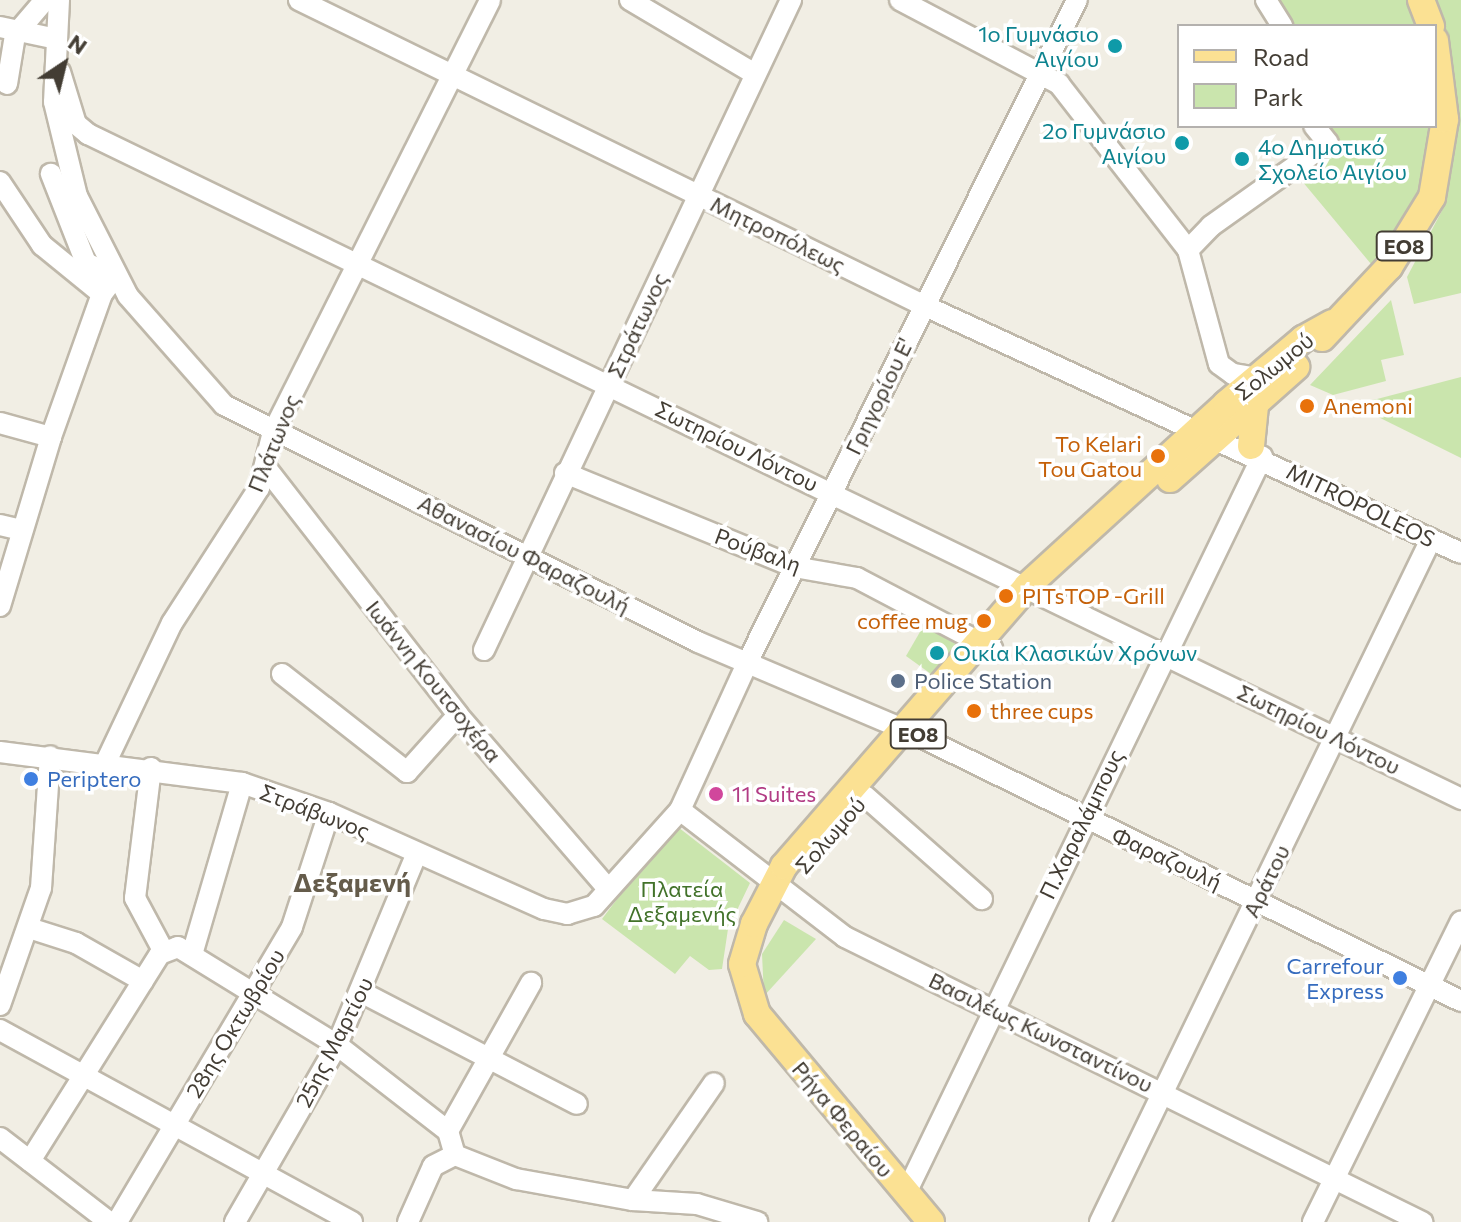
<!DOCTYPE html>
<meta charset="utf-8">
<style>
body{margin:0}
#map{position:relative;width:1461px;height:1222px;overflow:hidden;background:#f1eee4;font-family:Commissioner,sans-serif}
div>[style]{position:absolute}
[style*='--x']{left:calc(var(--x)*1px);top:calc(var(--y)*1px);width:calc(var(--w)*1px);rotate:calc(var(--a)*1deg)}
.green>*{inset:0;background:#cae5ad}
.roads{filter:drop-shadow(2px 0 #bfb8aa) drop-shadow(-2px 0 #bfb8aa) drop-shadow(0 2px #bfb8aa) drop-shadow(0 -2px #bfb8aa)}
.minor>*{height:20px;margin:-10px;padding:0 10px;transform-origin:10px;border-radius:10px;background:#fff}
.major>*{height:26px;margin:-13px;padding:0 13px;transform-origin:13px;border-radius:13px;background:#fbe193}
.dots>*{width:22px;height:22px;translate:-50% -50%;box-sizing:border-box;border:4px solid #fff;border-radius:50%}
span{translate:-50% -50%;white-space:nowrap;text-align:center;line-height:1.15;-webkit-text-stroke:7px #fff;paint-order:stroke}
.shield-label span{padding:2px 6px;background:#fff;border:2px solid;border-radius:6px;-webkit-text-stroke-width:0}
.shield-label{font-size:20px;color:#433d34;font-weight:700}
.culture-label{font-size:22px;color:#0d838f}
.right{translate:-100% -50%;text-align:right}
.left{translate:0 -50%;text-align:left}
.street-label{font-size:22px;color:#433d34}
.food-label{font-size:22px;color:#c56008}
.service-label{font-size:22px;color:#4e5e75}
.shop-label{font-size:22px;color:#366cbe}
.hotel-label{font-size:22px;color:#b23c85}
.park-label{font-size:22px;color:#42722a}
.quarter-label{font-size:26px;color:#655c4b;font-weight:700}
.legend{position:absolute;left:1177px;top:24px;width:260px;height:104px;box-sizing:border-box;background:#fff;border:2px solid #b4b1ae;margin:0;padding:10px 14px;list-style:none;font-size:24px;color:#433d34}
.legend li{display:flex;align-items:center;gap:16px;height:40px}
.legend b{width:40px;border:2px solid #b4b1ae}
.north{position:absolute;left:24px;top:24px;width:80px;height:80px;-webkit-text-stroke:6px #fff;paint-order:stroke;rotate:35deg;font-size:22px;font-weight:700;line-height:32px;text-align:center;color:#433d34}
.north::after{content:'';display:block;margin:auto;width:28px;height:36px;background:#433d34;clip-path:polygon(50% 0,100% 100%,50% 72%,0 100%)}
</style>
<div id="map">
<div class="green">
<i style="clip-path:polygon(1266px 0,1407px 0,1418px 26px,1282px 26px)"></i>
<i style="clip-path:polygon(1427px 0,1461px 0,1461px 293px,1414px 304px,1407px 277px,1446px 203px,1456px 120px,1449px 55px)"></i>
<i style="clip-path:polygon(1314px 126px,1435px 126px,1430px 176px,1376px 270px,1292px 169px,1327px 143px)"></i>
<i style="clip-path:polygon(1391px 300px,1404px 355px,1381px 360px,1386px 381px,1333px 395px,1310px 385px)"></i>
<i style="clip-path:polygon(1461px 377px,1461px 458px,1358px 407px,1358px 404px)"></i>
<i style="clip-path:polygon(924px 625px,964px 649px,938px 679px,906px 656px)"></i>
<i style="clip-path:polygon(674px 824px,750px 883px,728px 929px,722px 969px,709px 970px,690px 956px,675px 974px,602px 919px)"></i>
<i style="clip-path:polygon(784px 920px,816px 939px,764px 996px,762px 954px)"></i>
</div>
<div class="roads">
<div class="minor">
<i style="--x:59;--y:0;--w:102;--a:92.8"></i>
<i style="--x:54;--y:102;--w:97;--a:76.3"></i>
<i style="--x:77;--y:196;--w:112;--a:63"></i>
<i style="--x:128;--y:296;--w:145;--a:48.6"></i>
<i style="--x:224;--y:405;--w:530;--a:26.57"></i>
<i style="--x:698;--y:642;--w:238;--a:23"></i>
<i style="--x:917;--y:735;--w:606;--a:26.06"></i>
<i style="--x:299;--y:0;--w:695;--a:26.05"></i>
<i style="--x:923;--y:305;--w:592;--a:24.75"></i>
<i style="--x:630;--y:0;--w:145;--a:30.6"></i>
<i style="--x:900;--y:0;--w:180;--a:27.8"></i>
<i style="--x:1059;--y:84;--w:210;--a:52.1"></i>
<i style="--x:1188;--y:250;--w:118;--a:74.8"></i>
<i style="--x:1219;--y:364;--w:17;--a:36"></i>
<i style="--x:1233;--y:374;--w:24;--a:9"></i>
<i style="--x:1266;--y:0;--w:31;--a:58"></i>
<i style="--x:0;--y:27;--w:58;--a:11.9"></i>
<i style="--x:60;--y:72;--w:54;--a:72.9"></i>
<i style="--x:76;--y:124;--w:16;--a:40"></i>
<i style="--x:88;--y:134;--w:1526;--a:25.84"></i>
<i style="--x:7;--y:84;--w:50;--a:-80.7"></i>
<i style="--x:15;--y:35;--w:46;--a:-49.4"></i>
<i style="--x:0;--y:182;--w:76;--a:56.3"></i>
<i style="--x:42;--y:245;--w:77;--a:39.2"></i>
<i style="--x:1188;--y:250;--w:33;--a:-46"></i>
<i style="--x:1211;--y:226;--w:143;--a:-35.4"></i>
<i style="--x:1328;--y:143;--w:22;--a:-129"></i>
<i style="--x:0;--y:423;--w:53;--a:15.4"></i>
<i style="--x:266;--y:468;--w:313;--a:52.1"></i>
<i style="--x:458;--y:715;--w:230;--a:49.2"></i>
<i style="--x:565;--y:473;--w:248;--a:22.3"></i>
<i style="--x:794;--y:567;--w:64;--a:9.9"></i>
<i style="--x:857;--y:578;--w:153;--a:27.7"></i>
<i style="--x:0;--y:525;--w:23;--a:13"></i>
<i style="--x:0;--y:606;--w:177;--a:-73.2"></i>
<i style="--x:51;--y:437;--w:152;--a:-70.4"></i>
<i style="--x:102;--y:294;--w:21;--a:-53"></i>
<i style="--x:115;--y:277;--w:32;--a:-154"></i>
<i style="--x:86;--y:263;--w:96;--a:-111.5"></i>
<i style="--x:484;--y:650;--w:719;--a:-64.72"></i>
<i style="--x:282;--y:674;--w:159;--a:38.1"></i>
<i style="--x:407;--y:772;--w:76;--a:-48.2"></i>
<i style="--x:0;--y:752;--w:244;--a:7.3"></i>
<i style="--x:242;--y:783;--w:92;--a:19"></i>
<i style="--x:329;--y:813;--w:235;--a:24.1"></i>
<i style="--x:544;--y:909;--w:24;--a:12"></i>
<i style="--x:567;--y:914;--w:28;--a:-17"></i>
<i style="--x:594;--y:906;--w:129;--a:-48.1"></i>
<i style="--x:680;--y:810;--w:166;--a:-65.4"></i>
<i style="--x:749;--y:659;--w:736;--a:-63.54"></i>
<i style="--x:105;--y:764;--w:156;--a:-64.6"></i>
<i style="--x:172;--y:623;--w:161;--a:-57.2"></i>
<i style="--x:259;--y:488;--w:58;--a:-76"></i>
<i style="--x:273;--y:432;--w:483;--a:-63.3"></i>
<i style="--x:151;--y:768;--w:131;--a:97"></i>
<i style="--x:135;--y:898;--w:61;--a:61.8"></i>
<i style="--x:865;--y:796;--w:156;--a:41.4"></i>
<i style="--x:680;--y:810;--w:208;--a:37.6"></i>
<i style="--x:845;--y:937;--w:644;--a:26.29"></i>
<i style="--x:29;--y:928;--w:49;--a:17.7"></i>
<i style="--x:76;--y:943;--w:77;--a:29.6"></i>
<i style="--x:193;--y:951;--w:175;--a:-73.7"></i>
<i style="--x:361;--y:992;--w:243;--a:27.4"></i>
<i style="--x:0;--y:1005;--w:124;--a:-70.7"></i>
<i style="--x:41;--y:888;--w:132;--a:-86.1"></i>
<i style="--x:0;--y:1030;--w:401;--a:28.6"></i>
<i style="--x:448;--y:1131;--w:170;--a:-60.7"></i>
<i style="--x:0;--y:1138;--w:138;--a:37.6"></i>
<i style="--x:30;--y:1161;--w:244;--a:-57.9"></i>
<i style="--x:160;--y:954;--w:19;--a:-21"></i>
<i style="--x:178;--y:947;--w:187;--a:31.6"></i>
<i style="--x:337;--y:1045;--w:140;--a:37.8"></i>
<i style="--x:448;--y:1131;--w:25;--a:74"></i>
<i style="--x:906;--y:1193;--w:818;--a:-64.19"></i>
<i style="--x:633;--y:1200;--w:142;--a:-55.3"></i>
<i style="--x:117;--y:1222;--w:343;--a:-59.3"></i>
<i style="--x:292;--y:927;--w:120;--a:-72"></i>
<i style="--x:235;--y:1222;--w:204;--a:-60"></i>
<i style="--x:337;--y:1045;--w:208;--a:-67.4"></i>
<i style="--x:408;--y:1222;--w:61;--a:-65.9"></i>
<i style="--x:433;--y:1166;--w:25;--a:-27"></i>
<i style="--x:455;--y:1155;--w:66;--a:21.5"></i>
<i style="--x:516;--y:1179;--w:119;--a:10.2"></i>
<i style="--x:633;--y:1200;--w:64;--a:3.6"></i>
<i style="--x:697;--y:1204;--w:63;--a:16.7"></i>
<i style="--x:1100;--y:1222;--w:759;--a:-64.14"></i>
<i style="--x:1313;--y:1222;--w:335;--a:-63.8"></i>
</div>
<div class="major">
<i style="--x:1421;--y:0;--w:28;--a:69"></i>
<i style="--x:1322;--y:338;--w:98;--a:-46.7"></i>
<i style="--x:1389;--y:267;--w:82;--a:-58.4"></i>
<i style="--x:1432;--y:197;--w:79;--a:-80.5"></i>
<i style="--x:1445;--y:119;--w:79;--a:-97.3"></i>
<i style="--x:1251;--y:446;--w:40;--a:-84.3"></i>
<i style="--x:1170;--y:479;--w:169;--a:-41.6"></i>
<i style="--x:931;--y:1222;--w:271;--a:-129.9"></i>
<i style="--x:757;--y:1014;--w:52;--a:-106.7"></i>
<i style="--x:742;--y:964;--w:42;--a:-73.3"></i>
<i style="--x:754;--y:924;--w:65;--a:-62.7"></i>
<i style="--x:784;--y:866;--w:371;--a:-49"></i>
<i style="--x:1027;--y:586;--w:270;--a:-42.4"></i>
<i style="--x:1226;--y:404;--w:101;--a:-40.2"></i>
<i style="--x:1303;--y:339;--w:33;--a:-29"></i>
</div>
</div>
<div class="dots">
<i style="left:1115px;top:46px;background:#0f9aa8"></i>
<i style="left:1182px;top:143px;background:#0f9aa8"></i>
<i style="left:1242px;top:159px;background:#0f9aa8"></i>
<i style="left:1307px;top:406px;background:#e8710a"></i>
<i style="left:1158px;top:456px;background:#e8710a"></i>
<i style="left:1006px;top:596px;background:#e8710a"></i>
<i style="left:984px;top:621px;background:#e8710a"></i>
<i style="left:937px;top:653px;background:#0f9aa8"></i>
<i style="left:898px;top:681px;background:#5c6f8a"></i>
<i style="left:974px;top:711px;background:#e8710a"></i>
<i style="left:31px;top:779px;background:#3f7fe0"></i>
<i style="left:716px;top:794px;background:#d1479c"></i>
<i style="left:1400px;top:978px;background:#3f7fe0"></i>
</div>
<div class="shield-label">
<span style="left:1404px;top:246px">ΕΟ8</span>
<span style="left:918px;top:734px">ΕΟ8</span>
</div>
<div class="culture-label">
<span class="right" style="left:1099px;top:46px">1ο Γυμνάσιο<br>Αιγίου</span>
<span class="right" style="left:1166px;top:143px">2ο Γυμνάσιο<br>Αιγίου</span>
<span class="left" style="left:1258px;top:159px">4ο Δημοτικό<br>Σχολείο Αιγίου</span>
<span class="left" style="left:953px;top:653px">Οικία Κλασικών Χρόνων</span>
</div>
<div class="street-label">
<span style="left:778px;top:234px;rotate:26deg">Μητροπόλεως</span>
<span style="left:637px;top:325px;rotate:-65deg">Στράτωνος</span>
<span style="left:1274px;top:366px;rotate:-39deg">Σολωμού</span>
<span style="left:879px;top:396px;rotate:-64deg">Γρηγορίου Ε'</span>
<span style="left:273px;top:443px;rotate:-68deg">Πλάτωνος</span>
<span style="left:737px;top:446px;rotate:26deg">Σωτηρίου Λόντου</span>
<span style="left:1361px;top:505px;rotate:26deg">MITROPOLEOS</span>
<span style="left:758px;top:550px;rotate:20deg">Ρούβαλη</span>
<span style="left:524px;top:554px;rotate:27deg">Αθανασίου Φαραζουλή</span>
<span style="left:434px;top:681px;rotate:51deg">Ιωάννη Κουτσοχέρα</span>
<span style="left:1319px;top:729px;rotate:26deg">Σωτηρίου Λόντου</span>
<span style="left:315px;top:811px;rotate:21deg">Στράβωνος</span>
<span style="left:1081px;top:824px;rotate:-64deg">Π.Χαραλάμπους</span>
<span style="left:830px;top:835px;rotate:-49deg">Σολωμού</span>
<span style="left:1167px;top:858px;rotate:25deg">Φαραζουλή</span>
<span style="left:1266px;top:881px;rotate:-64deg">Αράτου</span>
<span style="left:235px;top:1023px;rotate:-59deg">28ης Οκτωβρίου</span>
<span style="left:1041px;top:1032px;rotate:26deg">Βασιλέως Κωνσταντίνου</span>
<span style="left:334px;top:1042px;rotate:-63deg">25ης Μαρτίου</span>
<span style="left:843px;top:1119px;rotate:50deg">Ρήγα Φεραίου</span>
</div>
<div class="food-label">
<span class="left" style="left:1323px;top:406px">Anemoni</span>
<span class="right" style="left:1142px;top:456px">To Kelari<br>Tou Gatou</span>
<span class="left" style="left:1022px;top:596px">PITsTOP -Grill</span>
<span class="right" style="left:968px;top:621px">coffee mug</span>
<span class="left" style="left:990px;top:711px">three cups</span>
</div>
<div class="service-label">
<span class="left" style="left:914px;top:681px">Police Station</span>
</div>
<div class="shop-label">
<span class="left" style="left:47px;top:779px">Periptero</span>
<span class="right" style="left:1384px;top:978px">Carrefour<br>Express</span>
</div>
<div class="hotel-label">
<span class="left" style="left:732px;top:794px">11 Suites</span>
</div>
<div class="park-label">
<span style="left:682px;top:901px">Πλατεία<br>Δεξαμενής</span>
</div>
<div class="quarter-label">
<span style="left:352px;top:882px">Δεξαμενή</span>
</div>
<ul class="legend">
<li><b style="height:10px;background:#fbe193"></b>Road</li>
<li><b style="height:22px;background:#cae5ad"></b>Park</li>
</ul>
<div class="north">N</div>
</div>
